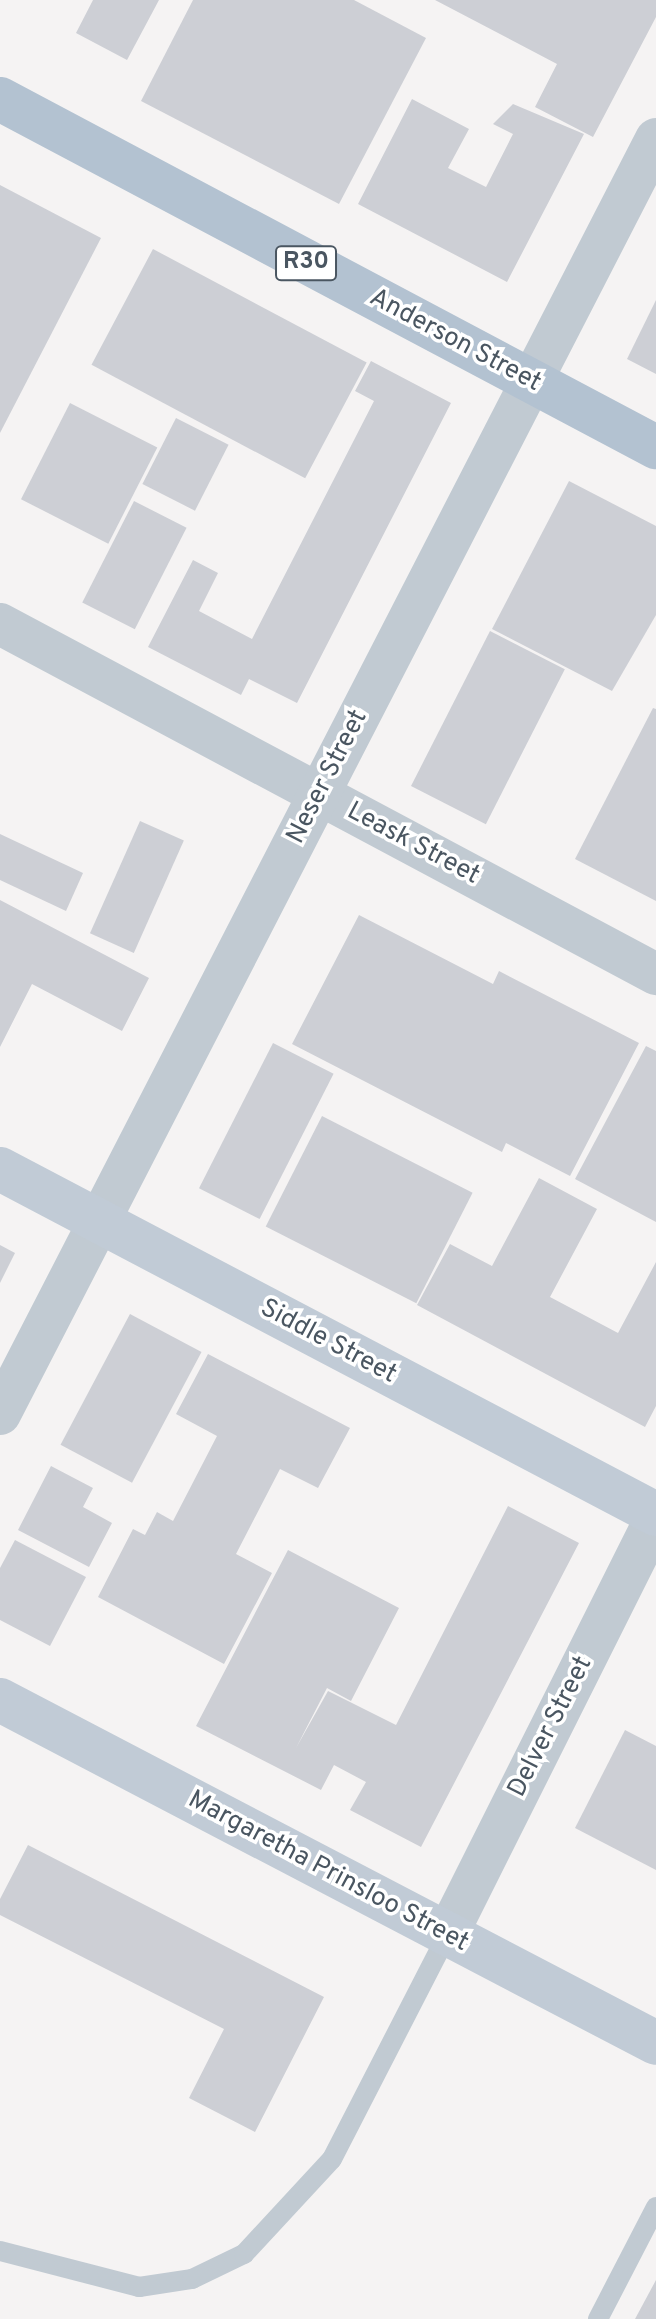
<!DOCTYPE html>
<style>
body{margin:0}
#map{position:relative;width:656px;height:2319px;overflow:hidden;background:#f5f3f3;font-family:Overpass,sans-serif}
div>[style]{position:absolute}
[style*='--x']{left:calc(var(--x)*1px);top:calc(var(--y)*1px);width:calc(var(--w)*1px);rotate:calc(var(--a)*1deg)}
.building>*{inset:0;background:#cdcfd5;transform-origin:0 0}
.lane>*{height:20px;margin:-10px;padding:0 10px;transform-origin:10px;border-radius:10px;background:#c1cad2}
.street>*{height:42px;margin:-21px;padding:0 21px;transform-origin:21px;border-radius:21px;background:#c1cad2}
.secondary>*{height:44px;margin:-22px;padding:0 22px;transform-origin:22px;border-radius:22px;background:#c1cbd6}
.primary>*{height:44px;margin:-22px;padding:0 22px;transform-origin:22px;border-radius:22px;background:#b3c2d1}
span{translate:-50% -50%;white-space:nowrap;text-align:center;line-height:1.15;-webkit-text-stroke:7px #fff;paint-order:stroke}
.shield-label span{padding:2px 6px;background:#fff;border:2px solid;border-radius:6px;-webkit-text-stroke-width:0}
.shield-label{font-size:24px;color:#4a5661;font-weight:700}
.street-label{font-size:26px;color:#4a5661}
</style>
<div id="map">
<div class="building">
<i style="clip-path:polygon(93px 0,159px 0,127px 60px,76px 33px)"></i>
<i style="clip-path:polygon(193px 0,354px 0,426px 38px,339px 204px,141px 101px)"></i>
<i style="clip-path:polygon(435px 0,656px 0,656px 17px,593px 137px,535px 107px,557px 64px)"></i>
<i style="clip-path:polygon(412px 99px,469px 129px,448px 168px,486px 187px,513px 134px,493px 124px,513px 104px,584px 134px,507px 282px,358px 204px)"></i>
<i style="clip-path:polygon(0 185px,101px 238px,0 433px)"></i>
<i style="left:153px;top:249px;width:242px;height:131px;rotate:28deg"></i>
<i style="clip-path:polygon(656px 300px,656px 374px,627px 359px)"></i>
<i style="clip-path:polygon(371px 361px,451px 403px,297px 703px,249px 679px,241px 695px,148px 647px,193px 560px,218px 573px,199px 611px,252px 639px,374px 401px,355px 391px)"></i>
<i style="left:70px;top:403px;width:98px;height:108px;rotate:27deg"></i>
<i style="left:176px;top:418px;width:59px;height:74px;rotate:27deg"></i>
<i style="clip-path:polygon(569px 481px,656px 526px,656px 615px,612px 691px,492px 629px)"></i>
<i style="left:134px;top:501px;width:59px;height:114px;rotate:27deg"></i>
<i style="left:490px;top:631px;width:84px;height:174px;rotate:27deg"></i>
<i style="clip-path:polygon(653px 708px,656px 709px,656px 901px,575px 859px)"></i>
<i style="left:140px;top:821px;width:48px;height:123px;rotate:24deg"></i>
<i style="clip-path:polygon(0 834px,83px 873px,66px 911px,0 880px)"></i>
<i style="clip-path:polygon(0 900px,149px 978px,122px 1031px,32px 984px,0 1047px)"></i>
<i style="clip-path:polygon(359px 915px,493px 984px,499px 971px,639px 1043px,570px 1176px,506px 1143px,502px 1152px,292px 1044px)"></i>
<i style="left:273px;top:1043px;width:68px;height:163px;rotate:27deg"></i>
<i style="clip-path:polygon(646px 1046px,656px 1051px,656px 1222px,575px 1179px)"></i>
<i style="left:322px;top:1116px;width:169px;height:124px;rotate:27deg"></i>
<i style="clip-path:polygon(539px 1178px,597px 1209px,550px 1297px,618px 1333px,656px 1262px,656px 1406px,645px 1427px,417px 1305px,450px 1244px,492px 1266px)"></i>
<i style="clip-path:polygon(0 1245px,15px 1253px,0 1283px)"></i>
<i style="left:130px;top:1314px;width:81px;height:148px;rotate:28deg"></i>
<i style="clip-path:polygon(208px 1354px,350px 1428px,318px 1488px,280px 1469px,236px 1554px,272px 1573px,224px 1664px,98px 1597px,133px 1529px,145px 1535px,157px 1512px,173px 1521px,217px 1436px,176px 1414px)"></i>
<i style="clip-path:polygon(51px 1466px,93px 1488px,83px 1507px,112px 1523px,89px 1567px,18px 1530px)"></i>
<i style="clip-path:polygon(508px 1506px,579px 1543px,421px 1847px,350px 1810px,366px 1782px,334px 1765px,321px 1790px,196px 1726px,288px 1550px,399px 1608px,351px 1701px,327px 1688px,296px 1748px,328px 1691px,396px 1725px)"></i>
<i style="clip-path:polygon(15px 1540px,86px 1577px,50px 1646px,0 1620px,0 1568px)"></i>
<i style="clip-path:polygon(625px 1730px,656px 1746px,656px 1870px,575px 1828px)"></i>
<i style="clip-path:polygon(28px 1845px,324px 1997px,255px 2132px,189px 2098px,224px 2029px,0 1915px,0 1899px)"></i>
<i style="clip-path:polygon(656px 2280px,656px 2319px,635px 2319px)"></i>
</div>
<div class="lane">
<i style="--x:0;--y:2251;--w:144;--a:14.5"></i>
<i style="--x:139;--y:2287;--w:54;--a:-8.6"></i>
<i style="--x:192;--y:2279;--w:58;--a:-25.7"></i>
<i style="--x:244;--y:2254;--w:129;--a:-47.2"></i>
<i style="--x:332;--y:2159;--w:252;--a:-62.8"></i>
<i style="--x:598;--y:2319;--w:126;--a:-62.6"></i>
</div>
<div class="street">
<i style="--x:0;--y:624;--w:744;--a:28.08"></i>
<i style="--x:0;--y:1414;--w:1434;--a:-62.77"></i>
<i style="--x:447;--y:1935;--w:466;--a:-63.4"></i>
</div>
<div class="secondary">
<i style="--x:0;--y:1169;--w:741;--a:27.74"></i>
<i style="--x:0;--y:1700;--w:740;--a:27.6"></i>
</div>
<div class="primary">
<i style="--x:0;--y:99;--w:743;--a:27.95"></i>
</div>
<div class="shield-label">
<span style="left:306px;top:263px">R30</span>
</div>
<div class="street-label">
<span style="left:455px;top:341px;rotate:28deg">Anderson Street</span>
<span style="left:328px;top:777px;rotate:-63deg">Neser Street</span>
<span style="left:413px;top:844px;rotate:28deg">Leask Street</span>
<span style="left:328px;top:1342px;rotate:28deg">Siddle Street</span>
<span style="left:551px;top:1727px;rotate:-63deg">Delver Street</span>
<span style="left:328px;top:1872px;rotate:28deg">Margaretha Prinsloo Street</span>
</div>
</div>
